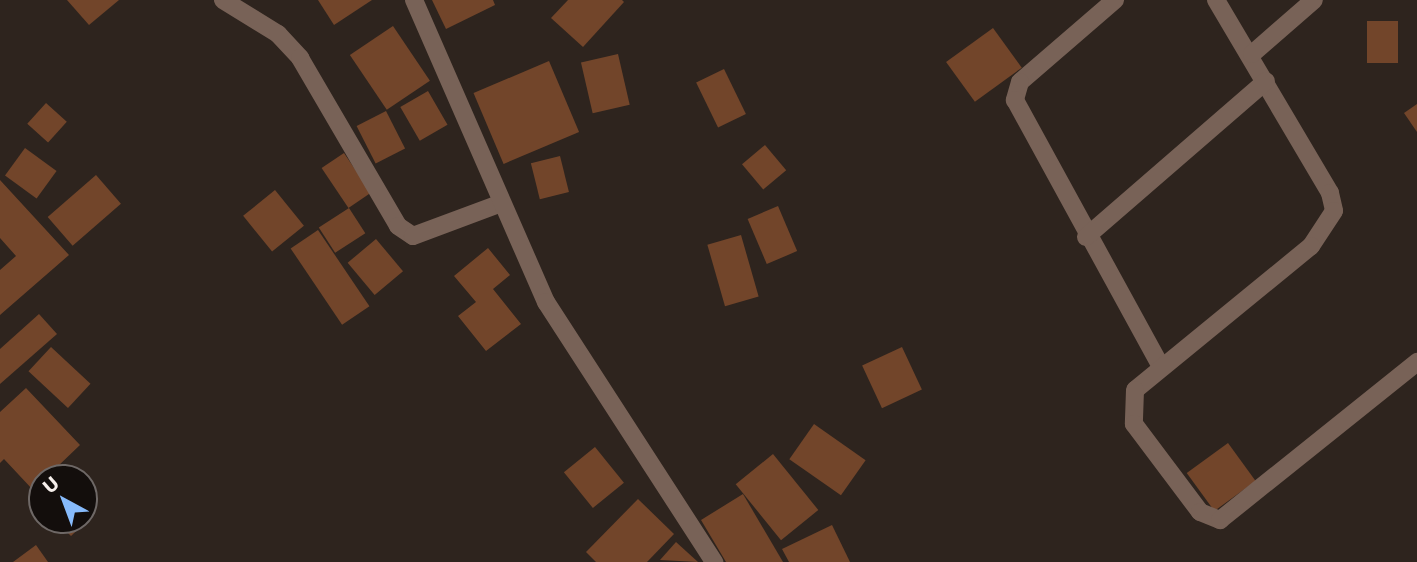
<!DOCTYPE html>
<style>
body{margin:0}
#map{position:relative;width:1417px;height:562px;overflow:hidden;background:#2e241e;font-family:Commissioner,sans-serif}
div>[style]{position:absolute}
[style*='--x']{left:calc(var(--x)*1px);top:calc(var(--y)*1px);width:calc(var(--w)*1px);rotate:calc(var(--a)*1deg)}
.building>*{inset:0;background:#72452a;transform-origin:0 0}
.minor>*{height:18px;margin:-9px;padding:0 9px;transform-origin:9px;border-radius:9px;background:#786257}
span{translate:-50% -50%;white-space:nowrap;text-align:center;line-height:1.15;-webkit-text-stroke:7px #130e0c;paint-order:stroke}
.north{position:absolute;left:28px;top:464px;width:70px;height:70px;box-sizing:border-box;background:#130e0c;border:2px solid #6e6866;border-radius:50%;rotate:319deg;font-size:19px;font-weight:700;line-height:28px;text-align:center;color:#f7f0ec}
.north::after{content:'';display:block;margin:auto;width:24px;height:32px;background:#87bbfb;clip-path:polygon(50% 0,100% 100%,50% 72%,0 100%)}
</style>
<div id="map">
<div class="building">
<i style="clip-path:polygon(67px 0,119px 0,89px 25px)"></i>
<i style="clip-path:polygon(318px 0,372px 0,334px 25px)"></i>
<i style="clip-path:polygon(432px 0,493px 0,495px 5px,446px 29px)"></i>
<i style="clip-path:polygon(568px 0,622px 0,624px 2px,583px 47px,551px 18px)"></i>
<i style="left:1367px;top:21px;width:31px;height:42px"></i>
<i style="left:393px;top:26px;width:66px;height:52px;rotate:56deg"></i>
<i style="left:993px;top:28px;width:49px;height:58px;rotate:54deg"></i>
<i style="left:618px;top:54px;width:52px;height:38px;rotate:77deg"></i>
<i style="left:549px;top:61px;width:77px;height:82px;rotate:67deg"></i>
<i style="left:724px;top:69px;width:50px;height:31px;rotate:64deg"></i>
<i style="left:428px;top:91px;width:39px;height:32px;rotate:60deg"></i>
<i style="left:46px;top:103px;width:28px;height:28px;rotate:42deg"></i>
<i style="clip-path:polygon(1417px 104px,1417px 132px,1404px 113px)"></i>
<i style="left:386px;top:111px;width:42px;height:33px;rotate:63deg"></i>
<i style="left:765px;top:145px;width:33px;height:30px;rotate:50deg"></i>
<i style="left:25px;top:148px;width:39px;height:34px;rotate:36deg"></i>
<i style="left:344px;top:153px;width:48px;height:27px;rotate:56deg"></i>
<i style="left:560px;top:156px;width:37px;height:30px;rotate:76deg"></i>
<i style="left:96px;top:175px;width:38px;height:64px;rotate:49deg"></i>
<i style="clip-path:polygon(0 180px,69px 255px,0 315px,0 270px,16px 256px,0 238px)"></i>
<i style="left:275px;top:190px;width:46px;height:41px;rotate:51deg"></i>
<i style="left:778px;top:206px;width:49px;height:33px;rotate:67deg"></i>
<i style="left:349px;top:208px;width:30px;height:36px;rotate:57deg"></i>
<i style="left:318px;top:230px;width:92px;height:33px;rotate:56deg"></i>
<i style="left:741px;top:235px;width:64px;height:35px;rotate:74deg"></i>
<i style="left:376px;top:239px;width:42px;height:37px;rotate:50deg"></i>
<i style="clip-path:polygon(488px 248px,510px 275px,493px 289px,521px 324px,486px 351px,458px 316px,476px 302px,454px 276px)"></i>
<i style="clip-path:polygon(39px 314px,57px 334px,0 384px,0 349px)"></i>
<i style="left:51px;top:347px;width:54px;height:33px;rotate:43deg"></i>
<i style="left:902px;top:347px;width:47px;height:44px;rotate:65deg"></i>
<i style="clip-path:polygon(26px 388px,80px 445px,33px 490px,4px 459px,0 463px,0 412px)"></i>
<i style="left:814px;top:424px;width:63px;height:43px;rotate:35deg"></i>
<i style="left:1228px;top:443px;width:47px;height:51px;rotate:54deg"></i>
<i style="left:595px;top:447px;width:46px;height:40px;rotate:51deg"></i>
<i style="left:773px;top:454px;width:72px;height:48px;rotate:51deg"></i>
<i style="clip-path:polygon(743px 494px,783px 562px,726px 562px,701px 520px)"></i>
<i style="clip-path:polygon(638px 499px,674px 534px,647px 562px,596px 562px,586px 552px)"></i>
<i style="clip-path:polygon(84px 502px,95px 513px,71px 536px,55px 520px,84px 520px)"></i>
<i style="clip-path:polygon(832px 525px,850px 562px,789px 562px,782px 549px)"></i>
<i style="clip-path:polygon(676px 542px,698px 562px,660px 560px)"></i>
<i style="clip-path:polygon(36px 545px,48px 562px,13px 562px)"></i>
</div>
<div class="minor">
<i style="--x:223;--y:0;--w:65;--a:31.7"></i>
<i style="--x:278;--y:34;--w:33;--a:47"></i>
<i style="--x:300;--y:58;--w:194;--a:59.7"></i>
<i style="--x:398;--y:226;--w:18;--a:34"></i>
<i style="--x:413;--y:236;--w:92;--a:-20.4"></i>
<i style="--x:414;--y:0;--w:330;--a:66.4"></i>
<i style="--x:546;--y:302;--w:310;--a:57.1"></i>
<i style="--x:1115;--y:0;--w:125;--a:139.2"></i>
<i style="--x:1020;--y:82;--w:19;--a:106"></i>
<i style="--x:1015;--y:100;--w:302;--a:61.3"></i>
<i style="--x:1216;--y:0;--w:224;--a:59.4"></i>
<i style="--x:1330;--y:193;--w:18;--a:77"></i>
<i style="--x:1334;--y:211;--w:42;--a:123.3"></i>
<i style="--x:1311;--y:246;--w:227;--a:140.7"></i>
<i style="--x:1135;--y:390;--w:34;--a:92"></i>
<i style="--x:1134;--y:424;--w:110;--a:53.1"></i>
<i style="--x:1200;--y:512;--w:22;--a:22"></i>
<i style="--x:1220;--y:520;--w:253;--a:-38.7"></i>
<i style="--x:1252;--y:54;--w:82;--a:-41.1"></i>
<i style="--x:1086;--y:237;--w:238;--a:-40.9"></i>
</div>
<div class="north">U</div>
</div>
